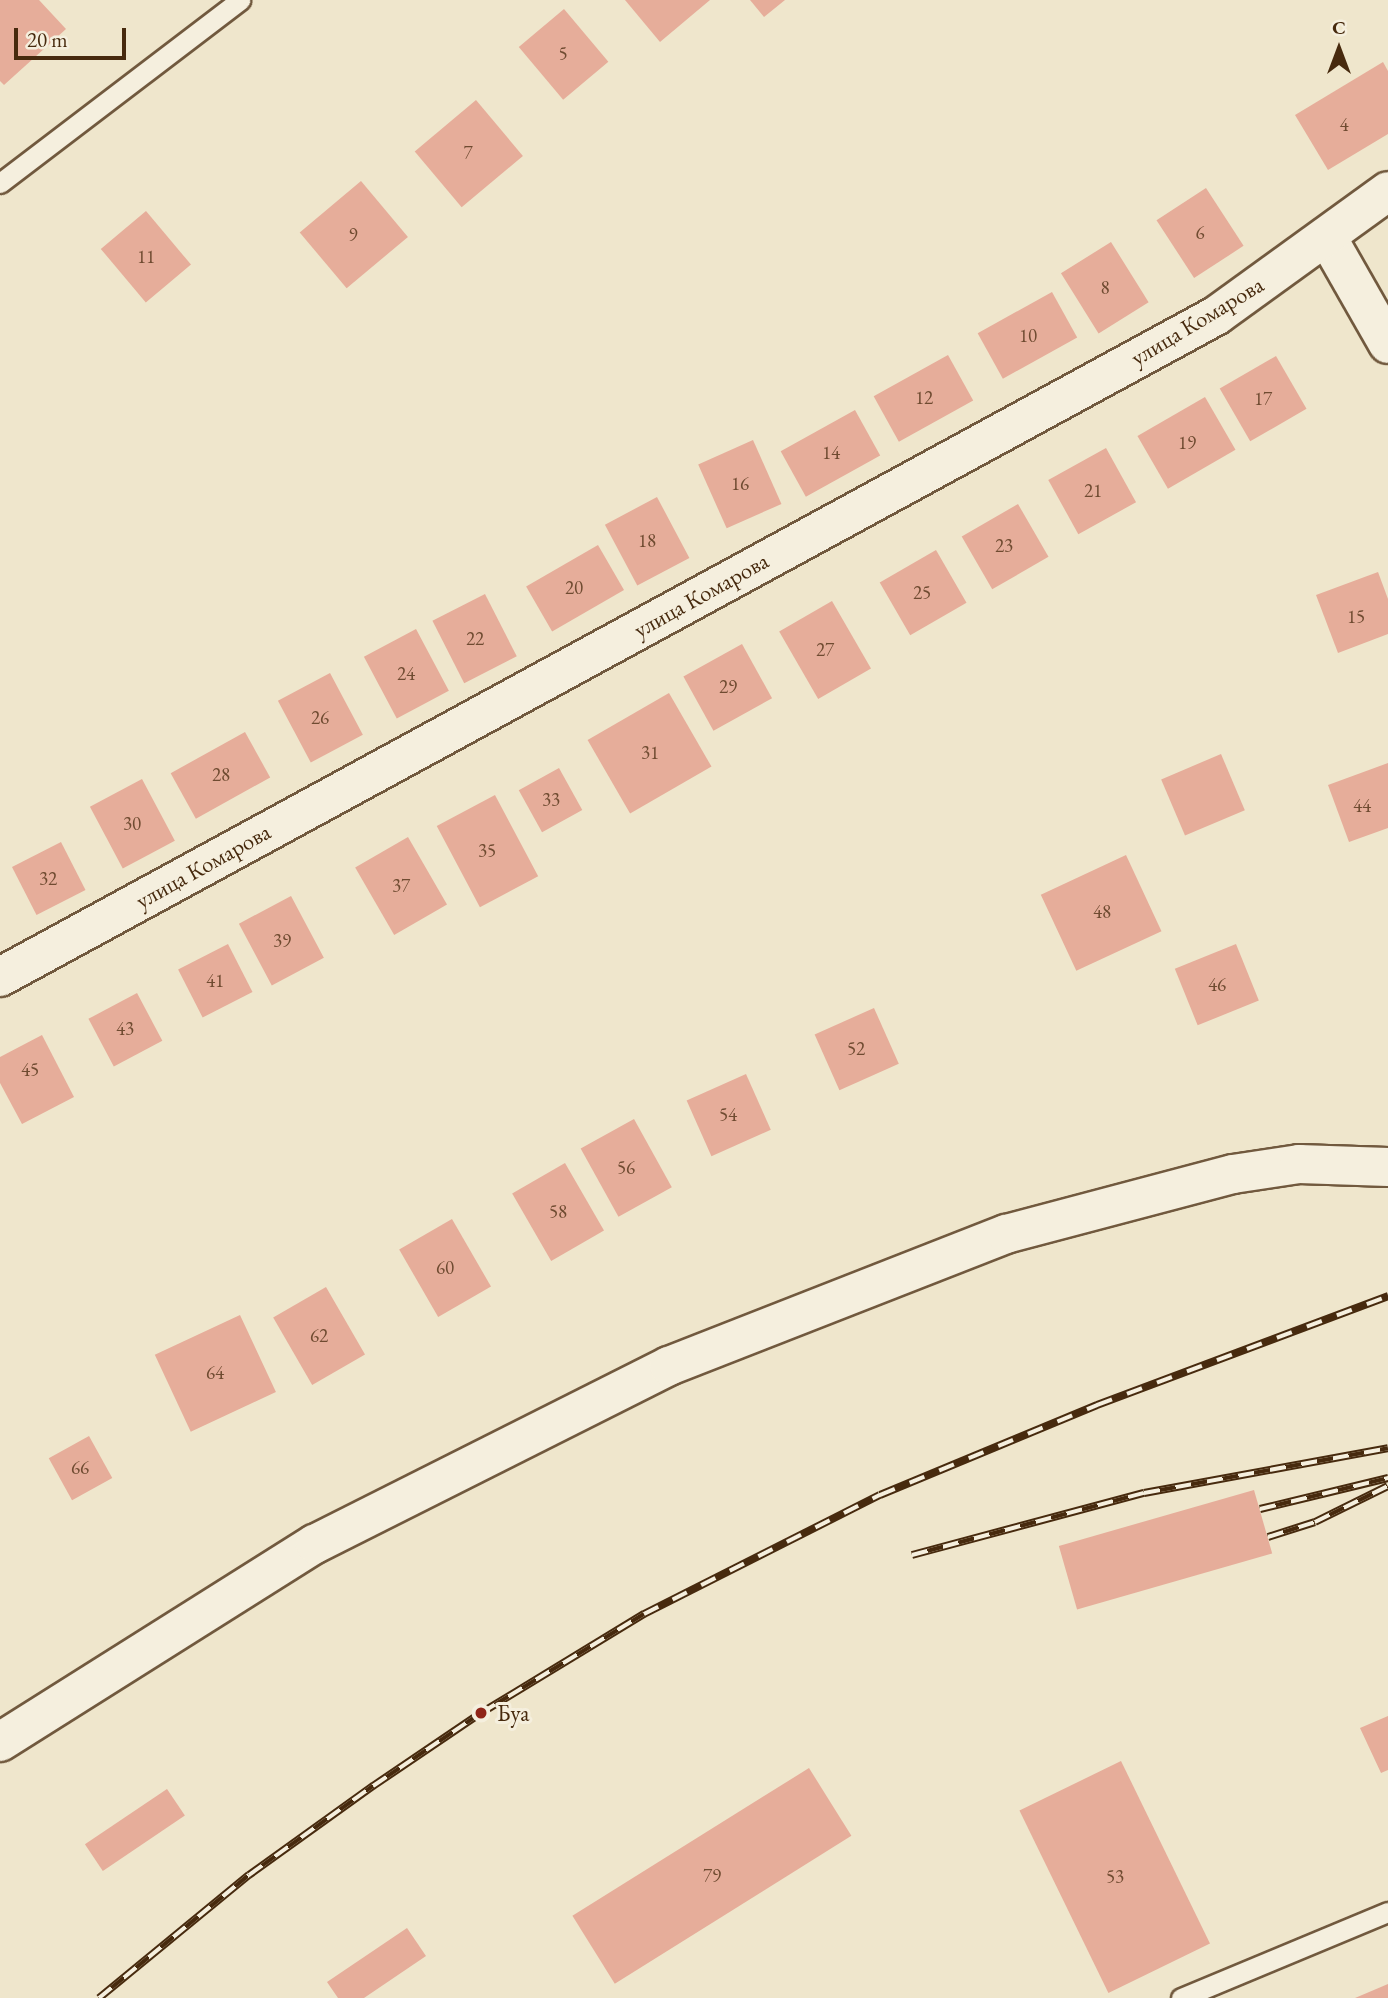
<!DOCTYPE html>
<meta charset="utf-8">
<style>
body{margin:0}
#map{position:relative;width:1388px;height:1998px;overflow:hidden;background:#efe6cc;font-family:"EB Garamond",serif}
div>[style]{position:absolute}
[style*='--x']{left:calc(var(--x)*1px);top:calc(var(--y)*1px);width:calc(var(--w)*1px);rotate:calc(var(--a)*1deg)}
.building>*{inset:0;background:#e6ad9a;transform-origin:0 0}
.roads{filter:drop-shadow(2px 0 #71593e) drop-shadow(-2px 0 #71593e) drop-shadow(0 2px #71593e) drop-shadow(0 -2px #71593e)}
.service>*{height:19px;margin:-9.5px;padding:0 9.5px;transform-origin:9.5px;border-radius:9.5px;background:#f5efde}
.minor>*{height:38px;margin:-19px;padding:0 19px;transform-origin:19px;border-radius:19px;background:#f5efde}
.rail>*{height:8px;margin-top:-4px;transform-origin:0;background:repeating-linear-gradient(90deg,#f5efde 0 16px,#472a0e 0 32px);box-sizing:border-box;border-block:2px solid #472a0e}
.dots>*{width:19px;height:19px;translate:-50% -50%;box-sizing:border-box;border:4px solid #f5efde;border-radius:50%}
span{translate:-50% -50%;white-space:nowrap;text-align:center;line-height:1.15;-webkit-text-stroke:6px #f5efde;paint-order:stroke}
.number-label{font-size:19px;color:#6f4b31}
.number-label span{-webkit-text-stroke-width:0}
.street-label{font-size:23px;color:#472a0e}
.poi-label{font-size:23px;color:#472a0e}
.left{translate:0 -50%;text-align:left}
.north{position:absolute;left:1304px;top:14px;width:70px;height:70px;-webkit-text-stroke:5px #f5efde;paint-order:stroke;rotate:0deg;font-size:19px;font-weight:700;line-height:28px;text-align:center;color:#472a0e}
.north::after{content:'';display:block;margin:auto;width:24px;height:32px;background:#472a0e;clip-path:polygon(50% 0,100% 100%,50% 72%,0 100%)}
.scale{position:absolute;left:14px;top:28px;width:112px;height:32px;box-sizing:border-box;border:4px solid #472a0e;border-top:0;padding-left:9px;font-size:21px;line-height:24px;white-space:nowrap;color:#472a0e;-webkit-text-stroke:5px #f5efde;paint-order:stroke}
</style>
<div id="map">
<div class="building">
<i style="clip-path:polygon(0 0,39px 0,66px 29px,4px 85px,0 81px)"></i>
<i style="clip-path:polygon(625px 0,710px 0,660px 42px)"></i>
<i style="clip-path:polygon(750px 0,785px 0,764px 17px)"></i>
<i style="left:564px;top:9px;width:69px;height:59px;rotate:50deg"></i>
<i style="clip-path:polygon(1383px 62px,1388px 71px,1388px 134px,1328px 170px,1295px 115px)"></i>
<i style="left:476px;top:100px;width:73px;height:80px;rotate:50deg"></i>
<i style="left:361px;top:181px;width:73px;height:80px;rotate:50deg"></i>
<i style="left:1206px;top:188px;width:69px;height:59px;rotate:57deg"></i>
<i style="left:146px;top:211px;width:70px;height:59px;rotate:50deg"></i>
<i style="left:1111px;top:242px;width:71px;height:59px;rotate:58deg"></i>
<i style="left:1052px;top:292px;width:52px;height:85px;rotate:61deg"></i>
<i style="left:948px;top:355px;width:52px;height:85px;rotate:61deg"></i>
<i style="left:1276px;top:356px;width:61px;height:65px;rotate:60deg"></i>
<i style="left:1205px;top:397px;width:61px;height:78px;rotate:60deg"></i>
<i style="left:855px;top:410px;width:52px;height:85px;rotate:61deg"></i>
<i style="left:753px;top:440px;width:70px;height:60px;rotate:66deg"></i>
<i style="left:1106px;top:448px;width:62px;height:66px;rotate:61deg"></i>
<i style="left:657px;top:497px;width:69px;height:59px;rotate:62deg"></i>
<i style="left:1018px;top:504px;width:61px;height:65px;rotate:60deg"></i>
<i style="left:598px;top:545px;width:52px;height:83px;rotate:60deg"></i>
<i style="left:936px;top:550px;width:61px;height:65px;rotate:60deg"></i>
<i style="clip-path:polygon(1378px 572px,1388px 599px,1388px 634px,1338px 653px,1316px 595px)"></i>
<i style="left:485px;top:594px;width:70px;height:59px;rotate:63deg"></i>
<i style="left:832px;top:601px;width:78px;height:61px;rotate:60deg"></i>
<i style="left:416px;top:629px;width:70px;height:59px;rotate:62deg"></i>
<i style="left:742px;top:644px;width:62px;height:67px;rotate:61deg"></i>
<i style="left:330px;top:673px;width:70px;height:59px;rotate:62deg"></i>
<i style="left:669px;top:693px;width:85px;height:94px;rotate:60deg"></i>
<i style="left:245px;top:732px;width:52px;height:85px;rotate:61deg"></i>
<i style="left:1221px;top:754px;width:61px;height:65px;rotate:67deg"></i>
<i style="clip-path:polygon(1388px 763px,1388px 828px,1349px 842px,1328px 785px)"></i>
<i style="left:559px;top:768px;width:48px;height:46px;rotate:61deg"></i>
<i style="left:142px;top:779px;width:70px;height:59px;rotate:62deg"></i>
<i style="left:495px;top:795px;width:92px;height:66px;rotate:62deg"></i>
<i style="left:408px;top:837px;width:78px;height:61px;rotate:60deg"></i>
<i style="left:61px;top:842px;width:54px;height:55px;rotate:63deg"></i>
<i style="left:1126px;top:855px;width:84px;height:94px;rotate:65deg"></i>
<i style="left:291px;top:896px;width:70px;height:59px;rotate:62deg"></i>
<i style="left:228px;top:944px;width:54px;height:56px;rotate:63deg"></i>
<i style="left:1236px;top:944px;width:61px;height:66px;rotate:68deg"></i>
<i style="left:137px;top:993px;width:54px;height:55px;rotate:62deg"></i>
<i style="left:874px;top:1008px;width:61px;height:65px;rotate:66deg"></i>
<i style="clip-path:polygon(42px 1035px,74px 1097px,22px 1124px,0 1083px,0 1057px)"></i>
<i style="left:746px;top:1074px;width:61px;height:65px;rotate:66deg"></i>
<i style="left:634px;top:1119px;width:78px;height:61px;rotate:61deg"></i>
<i style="left:565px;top:1163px;width:78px;height:61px;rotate:60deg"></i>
<i style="left:452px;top:1219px;width:78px;height:61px;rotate:60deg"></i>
<i style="left:326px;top:1287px;width:78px;height:61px;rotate:60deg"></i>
<i style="left:240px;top:1315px;width:85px;height:94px;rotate:65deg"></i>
<i style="left:89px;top:1436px;width:48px;height:46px;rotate:61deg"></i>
<i style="left:1254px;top:1490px;width:66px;height:203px;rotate:74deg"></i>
<i style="clip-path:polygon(1388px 1716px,1388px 1770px,1381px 1773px,1360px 1728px)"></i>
<i style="left:1121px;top:1761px;width:203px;height:113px;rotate:64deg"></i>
<i style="left:809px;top:1768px;width:80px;height:279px;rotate:58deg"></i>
<i style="left:167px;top:1789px;width:32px;height:99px;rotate:56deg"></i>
<i style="clip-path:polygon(407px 1928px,426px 1956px,364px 1998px,338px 1998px,327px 1982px)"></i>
<i style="clip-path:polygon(1388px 1984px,1388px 1998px,1355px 1998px)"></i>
</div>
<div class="roads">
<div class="service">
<i style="--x:0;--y:183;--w:302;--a:-37.3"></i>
<i style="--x:1181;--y:1998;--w:224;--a:-22.6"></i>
</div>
<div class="minor">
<i style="--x:1327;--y:237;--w:123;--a:60.3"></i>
<i style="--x:0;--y:977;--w:1385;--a:-28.54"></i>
<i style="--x:1217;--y:315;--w:211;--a:-35.9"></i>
<i style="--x:0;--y:1742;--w:372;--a:-32.2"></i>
<i style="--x:315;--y:1544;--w:396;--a:-26.7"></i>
<i style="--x:669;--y:1366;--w:362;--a:-21.4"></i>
<i style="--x:1006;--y:1234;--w:235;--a:-14.8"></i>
<i style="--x:1233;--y:1174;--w:67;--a:-8.6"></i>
<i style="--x:1299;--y:1164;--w:89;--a:1.9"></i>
</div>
</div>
<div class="rail">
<i style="--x:1260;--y:1509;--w:132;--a:-13.6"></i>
<i style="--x:1268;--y:1537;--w:49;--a:-17.7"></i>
<i style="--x:1315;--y:1522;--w:81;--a:-26.3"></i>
<i style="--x:912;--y:1555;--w:240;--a:-15"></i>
<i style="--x:1144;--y:1493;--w:248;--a:-10.4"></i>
<i style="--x:99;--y:1998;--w:194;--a:-39.4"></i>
<i style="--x:249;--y:1875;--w:153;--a:-35.7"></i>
<i style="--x:373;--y:1786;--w:130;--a:-34.1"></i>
<i style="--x:481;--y:1713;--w:191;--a:-31.3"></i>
<i style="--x:644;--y:1614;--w:264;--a:-26.8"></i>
<i style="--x:880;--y:1495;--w:235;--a:-22.5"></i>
<i style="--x:1097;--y:1405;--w:311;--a:-20.5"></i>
</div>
<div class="dots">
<i style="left:481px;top:1713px;background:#8f2418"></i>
</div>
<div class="number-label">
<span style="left:563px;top:54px">5</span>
<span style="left:1344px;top:125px">4</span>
<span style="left:468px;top:153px">7</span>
<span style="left:1200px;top:233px">6</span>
<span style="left:353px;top:235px">9</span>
<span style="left:146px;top:257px">11</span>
<span style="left:1105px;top:288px">8</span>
<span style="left:1028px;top:336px">10</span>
<span style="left:924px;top:398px">12</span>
<span style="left:1263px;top:399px">17</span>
<span style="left:1187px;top:443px">19</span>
<span style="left:831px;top:453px">14</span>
<span style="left:740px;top:484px">16</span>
<span style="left:1093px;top:491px">21</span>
<span style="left:647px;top:541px">18</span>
<span style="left:1004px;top:546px">23</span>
<span style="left:574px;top:588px">20</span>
<span style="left:922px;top:593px">25</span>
<span style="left:1356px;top:617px">15</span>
<span style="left:475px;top:639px">22</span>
<span style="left:825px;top:650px">27</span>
<span style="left:406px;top:674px">24</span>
<span style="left:728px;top:687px">29</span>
<span style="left:320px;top:718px">26</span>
<span style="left:650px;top:753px">31</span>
<span style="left:221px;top:775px">28</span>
<span style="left:551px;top:800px">33</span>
<span style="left:1362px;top:806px">44</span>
<span style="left:132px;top:824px">30</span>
<span style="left:487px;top:851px">35</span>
<span style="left:48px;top:879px">32</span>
<span style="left:401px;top:886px">37</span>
<span style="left:1102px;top:912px">48</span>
<span style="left:282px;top:941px">39</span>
<span style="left:215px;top:981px">41</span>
<span style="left:1217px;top:985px">46</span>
<span style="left:125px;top:1029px">43</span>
<span style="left:856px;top:1049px">52</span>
<span style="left:30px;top:1070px">45</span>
<span style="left:728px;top:1115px">54</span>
<span style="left:626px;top:1168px">56</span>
<span style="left:558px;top:1212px">58</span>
<span style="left:445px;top:1268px">60</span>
<span style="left:319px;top:1336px">62</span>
<span style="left:215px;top:1373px">64</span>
<span style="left:80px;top:1468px">66</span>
<span style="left:712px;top:1876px">79</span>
<span style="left:1115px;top:1877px">53</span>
</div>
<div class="street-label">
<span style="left:1197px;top:321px;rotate:-31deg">улица Комарова</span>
<span style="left:701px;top:595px;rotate:-29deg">улица Комарова</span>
<span style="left:203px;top:866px;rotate:-29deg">улица Комарова</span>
</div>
<div class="poi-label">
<span class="left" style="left:497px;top:1713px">Буа</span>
</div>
<div class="north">С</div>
<div class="scale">20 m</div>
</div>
